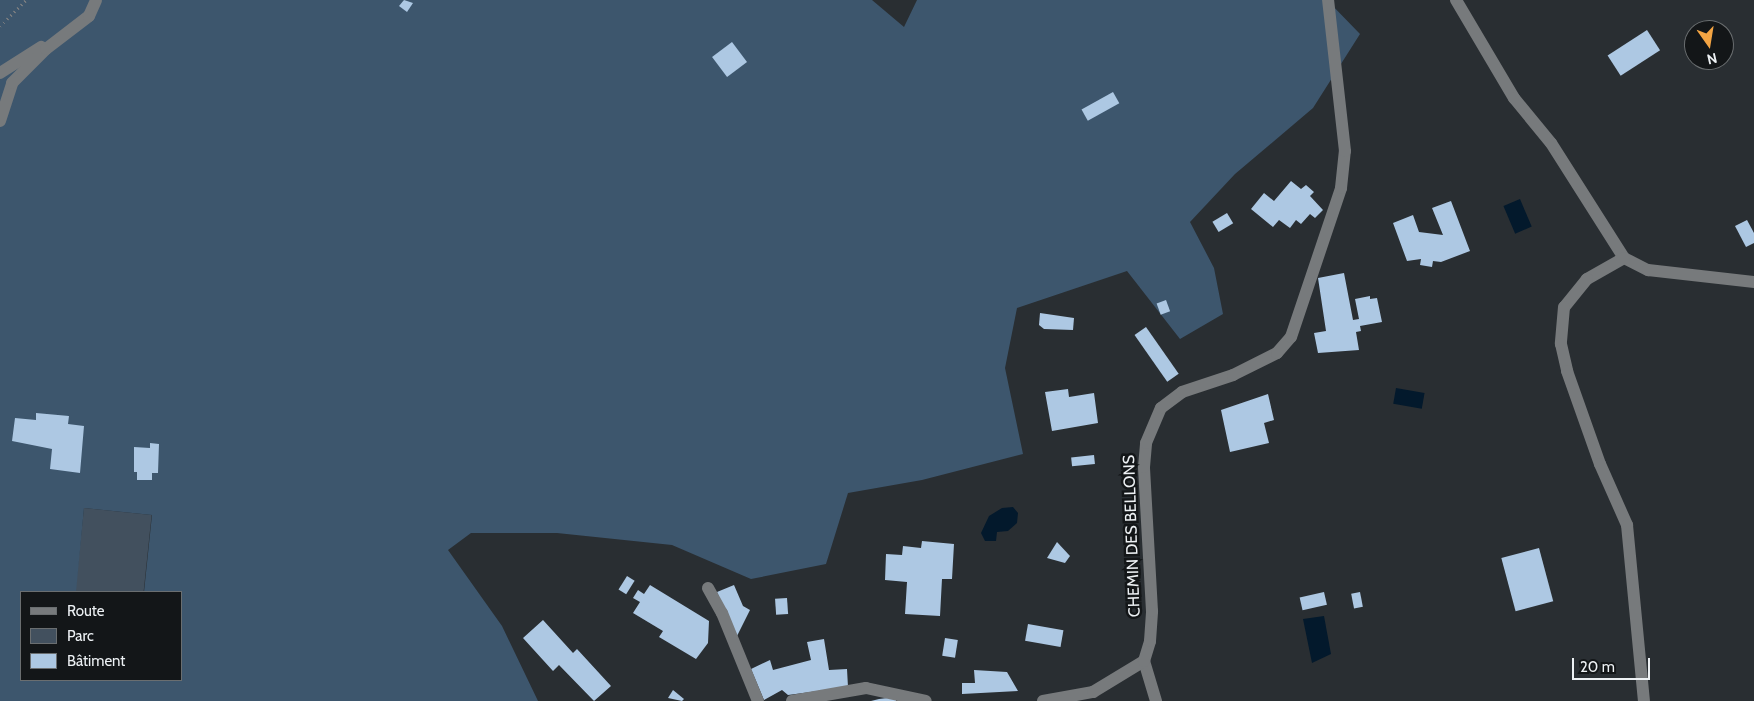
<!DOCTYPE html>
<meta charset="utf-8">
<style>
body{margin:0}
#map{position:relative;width:1754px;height:701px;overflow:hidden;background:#292e32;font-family:Cabin,sans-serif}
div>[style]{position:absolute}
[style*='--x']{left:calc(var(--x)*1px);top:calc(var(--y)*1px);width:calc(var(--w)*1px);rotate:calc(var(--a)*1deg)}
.green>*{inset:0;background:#42505e;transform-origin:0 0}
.forest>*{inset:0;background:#3d566d}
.water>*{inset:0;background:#03192c;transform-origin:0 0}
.building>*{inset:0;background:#adc8e3;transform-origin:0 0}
.path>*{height:3px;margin-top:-1.5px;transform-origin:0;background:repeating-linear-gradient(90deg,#777b7f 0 1px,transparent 0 5px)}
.minor>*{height:12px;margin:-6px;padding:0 6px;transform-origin:6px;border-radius:6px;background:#777a7c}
span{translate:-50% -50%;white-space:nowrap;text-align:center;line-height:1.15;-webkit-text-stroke:5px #131618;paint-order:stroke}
.street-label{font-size:16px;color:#edf1f4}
.legend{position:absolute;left:20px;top:591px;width:162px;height:90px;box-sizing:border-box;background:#131618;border:1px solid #6a6e70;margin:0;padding:6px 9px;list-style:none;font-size:15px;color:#edf1f4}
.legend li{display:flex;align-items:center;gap:10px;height:25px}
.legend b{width:25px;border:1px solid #6a6e70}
.north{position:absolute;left:1684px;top:20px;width:50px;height:50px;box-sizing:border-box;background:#131618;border:1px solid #6a6e70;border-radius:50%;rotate:167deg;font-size:14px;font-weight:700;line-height:20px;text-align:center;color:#edf1f4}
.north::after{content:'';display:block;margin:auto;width:18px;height:22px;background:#f3a443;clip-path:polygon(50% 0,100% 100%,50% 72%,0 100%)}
.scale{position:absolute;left:1572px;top:658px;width:78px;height:22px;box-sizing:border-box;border:2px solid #edf1f4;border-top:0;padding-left:6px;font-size:15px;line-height:18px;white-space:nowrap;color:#edf1f4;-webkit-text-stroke:4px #131618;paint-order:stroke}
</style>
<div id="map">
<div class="green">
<i style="left:84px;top:508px;width:68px;height:84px;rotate:6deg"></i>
</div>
<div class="forest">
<i style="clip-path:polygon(evenodd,0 0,872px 0,904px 27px,917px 0,1327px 0,1360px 34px,1313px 108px,1235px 174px,1190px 222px,1214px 268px,1223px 314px,1180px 339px,1127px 271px,1017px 308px,1005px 368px,1023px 454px,922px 480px,848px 493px,826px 564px,751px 579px,672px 545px,557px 533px,471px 533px,448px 550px,502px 626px,538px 701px,0 701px,0 0,84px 508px,152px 515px,144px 592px,181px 592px,181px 680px,21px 680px,21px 592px,76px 592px,84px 508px)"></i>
</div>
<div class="water">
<i style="left:1520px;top:199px;width:30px;height:18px;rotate:67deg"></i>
<i style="left:1396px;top:388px;width:29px;height:16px;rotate:10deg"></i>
<i style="clip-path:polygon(1013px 507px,1018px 513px,1017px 523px,1008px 531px,997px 532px,996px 541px,985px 541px,981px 533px,989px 516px,1002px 508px)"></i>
<i style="clip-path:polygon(1324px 616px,1331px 654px,1312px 663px,1303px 619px)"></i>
</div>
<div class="building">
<i style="clip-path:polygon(404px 0,413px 3px,407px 12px,399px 6px)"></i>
<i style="left:1647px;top:30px;width:24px;height:47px;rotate:57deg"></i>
<i style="left:732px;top:42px;width:25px;height:25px;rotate:53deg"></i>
<i style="left:1113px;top:92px;width:13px;height:36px;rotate:61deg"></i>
<i style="clip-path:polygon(1291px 181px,1301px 189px,1306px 185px,1314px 192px,1310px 196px,1323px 210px,1315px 218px,1310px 214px,1301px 224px,1296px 220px,1290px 228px,1279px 220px,1273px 227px,1251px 209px,1264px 193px,1274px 201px)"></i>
<i style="clip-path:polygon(1451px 201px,1470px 251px,1441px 262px,1433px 261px,1432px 267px,1420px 265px,1421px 259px,1407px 261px,1393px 223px,1413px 215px,1419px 232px,1443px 235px,1432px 208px)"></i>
<i style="left:1227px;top:213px;width:12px;height:17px;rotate:59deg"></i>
<i style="clip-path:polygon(1747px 220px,1754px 233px,1754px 243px,1746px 247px,1735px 226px)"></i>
<i style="clip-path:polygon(1344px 273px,1353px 320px,1359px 319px,1355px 299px,1370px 296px,1370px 299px,1377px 298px,1382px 322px,1360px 326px,1361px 331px,1356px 332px,1359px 350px,1318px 353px,1314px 333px,1326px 331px,1318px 278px)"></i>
<i style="left:1166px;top:300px;width:12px;height:10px;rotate:70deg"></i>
<i style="clip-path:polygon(1040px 313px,1074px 318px,1073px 330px,1044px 329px,1039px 325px)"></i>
<i style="left:1146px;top:327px;width:57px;height:14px;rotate:55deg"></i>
<i style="clip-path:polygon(1068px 389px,1069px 397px,1094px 393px,1098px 423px,1052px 431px,1045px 392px)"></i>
<i style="clip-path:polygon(1268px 394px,1274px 420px,1264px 423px,1269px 443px,1230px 452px,1221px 410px)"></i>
<i style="clip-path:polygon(36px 413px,69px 416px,68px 424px,84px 426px,80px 473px,50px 469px,52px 449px,12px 441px,15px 418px,36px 420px)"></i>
<i style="clip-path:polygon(150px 443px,159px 444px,158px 473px,152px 473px,152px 480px,137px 480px,137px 472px,134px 472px,134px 447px,150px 448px)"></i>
<i style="left:1094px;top:455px;width:9px;height:23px;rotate:84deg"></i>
<i style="clip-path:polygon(922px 541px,954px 544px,952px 579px,942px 579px,940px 616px,905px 614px,907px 582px,885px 580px,886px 554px,902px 555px,903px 546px,921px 548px)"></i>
<i style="clip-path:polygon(1057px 542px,1070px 556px,1065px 563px,1047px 558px)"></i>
<i style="left:1539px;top:548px;width:55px;height:39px;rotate:75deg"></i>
<i style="left:627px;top:576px;width:9px;height:16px;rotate:32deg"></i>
<i style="clip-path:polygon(650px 585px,709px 621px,708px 643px,696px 659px,659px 637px,663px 631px,633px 613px,640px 602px,633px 598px,638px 590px,644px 594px)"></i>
<i style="clip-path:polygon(734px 585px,743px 606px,750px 610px,736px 638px,717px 592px)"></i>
<i style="left:1324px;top:592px;width:13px;height:25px;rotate:77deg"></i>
<i style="left:1360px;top:592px;width:15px;height:9px;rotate:79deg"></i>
<i style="left:787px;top:598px;width:16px;height:12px;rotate:86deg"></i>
<i style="clip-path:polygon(543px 620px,573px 653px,577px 649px,611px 686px,594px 701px,559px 665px,553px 671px,523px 638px)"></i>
<i style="left:1028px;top:624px;width:36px;height:17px;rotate:10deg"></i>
<i style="left:945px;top:638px;width:13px;height:18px;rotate:9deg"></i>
<i style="clip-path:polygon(824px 639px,829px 670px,847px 669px,848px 687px,788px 695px,782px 690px,764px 700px,751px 669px,770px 660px,773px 670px,811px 660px,807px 642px)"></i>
<i style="clip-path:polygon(974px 670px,1007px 672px,1018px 691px,962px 694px,962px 683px,975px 683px)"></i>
<i style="clip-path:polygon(673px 690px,684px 699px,682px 701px,668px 698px)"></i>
<i style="clip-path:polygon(896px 697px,896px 701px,871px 701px,879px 699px)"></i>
</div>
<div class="path">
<i style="--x:0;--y:26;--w:37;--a:-45"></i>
</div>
<div class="minor">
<i style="--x:1456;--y:0;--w:114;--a:59.4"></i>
<i style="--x:1514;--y:98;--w:58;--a:50.6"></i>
<i style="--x:1551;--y:143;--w:136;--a:57.6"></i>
<i style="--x:1624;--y:258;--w:27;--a:27"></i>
<i style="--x:1648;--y:270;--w:107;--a:6.5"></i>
<i style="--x:0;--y:73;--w:49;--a:-32.4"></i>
<i style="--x:0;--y:121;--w:40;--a:-72"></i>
<i style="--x:12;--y:83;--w:48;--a:-45"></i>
<i style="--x:46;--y:49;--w:54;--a:-37.5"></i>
<i style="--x:89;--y:16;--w:17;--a:-66"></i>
<i style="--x:1624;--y:258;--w:43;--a:150.4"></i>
<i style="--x:1587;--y:279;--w:36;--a:129"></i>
<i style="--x:1564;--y:307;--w:37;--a:95"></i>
<i style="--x:1561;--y:344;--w:28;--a:77"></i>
<i style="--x:1567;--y:371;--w:99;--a:70.5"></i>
<i style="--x:1600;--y:464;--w:67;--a:66.1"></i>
<i style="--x:1627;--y:525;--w:177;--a:84.5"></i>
<i style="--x:708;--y:588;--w:29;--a:61"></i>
<i style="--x:722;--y:613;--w:95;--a:67.8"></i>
<i style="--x:1144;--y:661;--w:42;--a:73.3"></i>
<i style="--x:792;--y:701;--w:75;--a:-10"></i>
<i style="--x:866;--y:688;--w:61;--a:12.2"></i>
<i style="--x:1043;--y:701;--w:51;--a:-10.2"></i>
<i style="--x:1093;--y:692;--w:60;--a:-31.3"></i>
<i style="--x:1144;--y:661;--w:21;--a:-73"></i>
<i style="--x:1150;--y:641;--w:30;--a:-86"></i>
<i style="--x:1152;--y:611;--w:144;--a:-93.2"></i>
<i style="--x:1144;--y:467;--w:24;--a:-85"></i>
<i style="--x:1146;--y:443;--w:38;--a:-67"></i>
<i style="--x:1161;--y:408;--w:26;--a:-37"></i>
<i style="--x:1182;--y:392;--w:54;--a:-18.4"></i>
<i style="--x:1233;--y:375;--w:49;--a:-26.6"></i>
<i style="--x:1277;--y:353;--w:21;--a:-49"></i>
<i style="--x:1291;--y:337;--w:157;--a:-71.4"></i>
<i style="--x:1341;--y:188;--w:37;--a:-84"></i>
<i style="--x:1345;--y:151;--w:152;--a:-96.4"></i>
</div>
<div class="street-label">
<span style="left:1132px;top:536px;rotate:-92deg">CHEMIN DES BELLONS</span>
</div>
<ul class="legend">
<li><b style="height:6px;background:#777a7c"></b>Route</li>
<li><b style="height:14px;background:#42505e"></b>Parc</li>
<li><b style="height:14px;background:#adc8e3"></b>Bâtiment</li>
</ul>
<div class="north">N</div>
<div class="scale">20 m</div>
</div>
